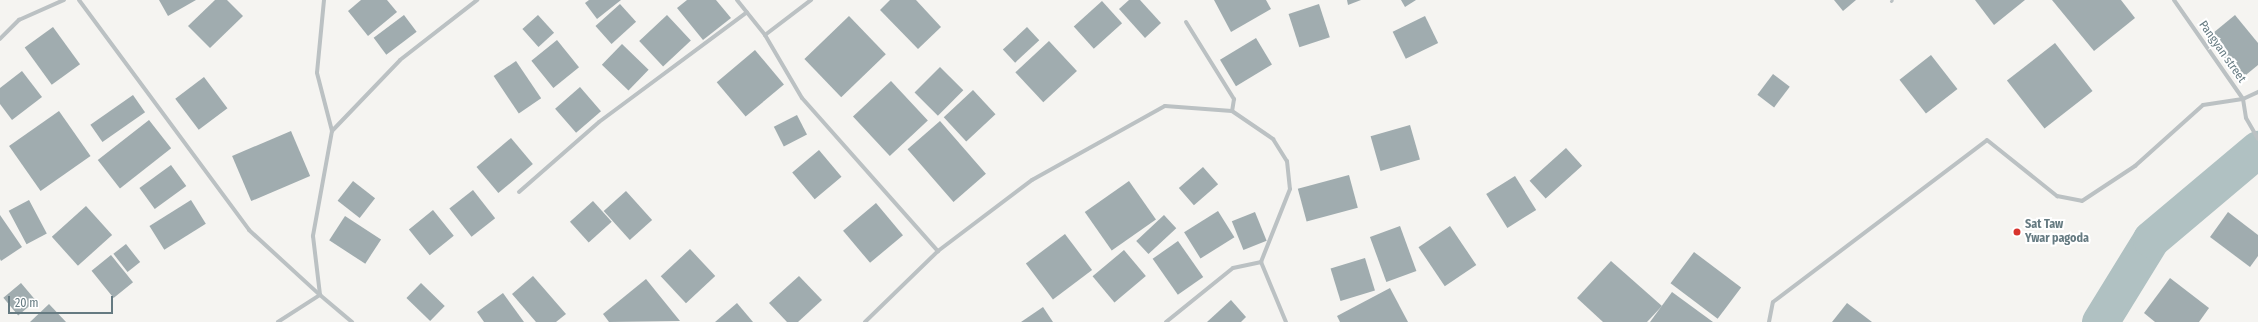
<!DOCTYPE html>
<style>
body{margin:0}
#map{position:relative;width:2258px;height:322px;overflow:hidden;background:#f5f4f1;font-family:"Fira Sans Condensed",sans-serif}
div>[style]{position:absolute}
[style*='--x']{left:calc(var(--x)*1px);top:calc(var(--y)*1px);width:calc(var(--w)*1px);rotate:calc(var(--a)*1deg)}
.canal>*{height:37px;margin:-18.5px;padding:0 18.5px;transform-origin:18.5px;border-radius:18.5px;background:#b0c1c2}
.building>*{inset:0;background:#a0acaf;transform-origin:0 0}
.service>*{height:3px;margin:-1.5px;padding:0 1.5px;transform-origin:1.5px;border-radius:1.5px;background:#bbc1c3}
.pedestrian>*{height:3.5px;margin:-1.75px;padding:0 1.75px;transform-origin:1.75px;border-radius:1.75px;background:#bbc1c3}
.minor>*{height:4px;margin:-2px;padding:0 2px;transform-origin:2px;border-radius:2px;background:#bbc1c3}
.dots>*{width:11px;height:11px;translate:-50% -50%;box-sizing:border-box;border:2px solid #fff;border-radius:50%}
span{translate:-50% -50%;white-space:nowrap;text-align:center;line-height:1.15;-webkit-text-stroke:4px #fff;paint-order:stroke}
.street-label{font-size:12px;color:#657a81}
.poi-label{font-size:12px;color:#657a81;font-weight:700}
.left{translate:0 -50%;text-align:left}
.scale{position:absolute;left:8px;top:296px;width:105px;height:18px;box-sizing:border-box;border:2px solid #657a81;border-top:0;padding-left:5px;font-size:12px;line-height:14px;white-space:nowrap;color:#657a81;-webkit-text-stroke:3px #fff;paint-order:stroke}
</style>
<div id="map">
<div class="canal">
<i style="--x:2100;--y:322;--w:97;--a:-58.4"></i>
<i style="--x:2151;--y:239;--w:140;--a:-40.1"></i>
</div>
<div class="building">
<i style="clip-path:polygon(159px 0,196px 0,168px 16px)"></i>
<i style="clip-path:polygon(215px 0,227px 0,243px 16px,210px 48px,188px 26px)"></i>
<i style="clip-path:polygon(361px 0,387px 0,397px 12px,368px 36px,348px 11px)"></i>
<i style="clip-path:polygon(589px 0,621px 0,597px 19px,585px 3px)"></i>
<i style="clip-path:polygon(687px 0,716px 0,731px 18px,703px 40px,677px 8px)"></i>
<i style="clip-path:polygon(890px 0,916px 0,941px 27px,918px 49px,880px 10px)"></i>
<i style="clip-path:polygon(1129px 0,1140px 0,1161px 23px,1145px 38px,1119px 9px)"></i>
<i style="clip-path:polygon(1214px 0,1266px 0,1271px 9px,1231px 32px)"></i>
<i style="clip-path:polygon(1347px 0,1361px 0,1348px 5px)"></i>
<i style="clip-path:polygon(1401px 0,1416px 0,1405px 7px)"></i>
<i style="clip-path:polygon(1834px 0,1856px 0,1843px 11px)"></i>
<i style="clip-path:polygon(1975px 0,2025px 0,1994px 25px)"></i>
<i style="clip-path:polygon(2052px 0,2121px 0,2135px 18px,2094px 51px)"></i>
<i style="left:1102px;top:1px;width:30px;height:38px;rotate:48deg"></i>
<i style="left:620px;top:4px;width:24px;height:33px;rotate:48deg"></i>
<i style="left:1319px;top:4px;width:35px;height:32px;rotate:72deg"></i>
<i style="left:404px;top:15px;width:21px;height:38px;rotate:53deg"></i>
<i style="left:538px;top:15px;width:24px;height:21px;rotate:48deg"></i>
<i style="left:667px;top:15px;width:35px;height:38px;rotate:47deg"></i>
<i style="clip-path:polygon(2235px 15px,2258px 43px,2258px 65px,2241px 79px,2207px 38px)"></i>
<i style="left:849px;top:16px;width:53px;height:62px;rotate:46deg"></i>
<i style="left:1425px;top:16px;width:30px;height:36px;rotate:64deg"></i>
<i style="left:53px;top:27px;width:46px;height:35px;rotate:54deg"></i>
<i style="left:1027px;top:27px;width:18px;height:33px;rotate:47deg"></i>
<i style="left:1256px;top:38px;width:31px;height:42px;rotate:59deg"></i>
<i style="left:557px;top:40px;width:35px;height:33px;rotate:51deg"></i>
<i style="left:1049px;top:41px;width:41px;height:46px;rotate:47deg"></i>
<i style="left:2055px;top:43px;width:61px;height:61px;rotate:52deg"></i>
<i style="left:622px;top:44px;width:37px;height:29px;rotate:44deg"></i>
<i style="left:755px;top:50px;width:45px;height:50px;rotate:50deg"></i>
<i style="left:1931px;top:55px;width:43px;height:40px;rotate:52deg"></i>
<i style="left:516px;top:61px;width:45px;height:27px;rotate:56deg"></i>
<i style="left:940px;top:67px;width:33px;height:36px;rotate:45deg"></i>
<i style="clip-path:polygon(22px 71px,42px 97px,12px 120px,0 104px,0 88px)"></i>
<i style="left:1773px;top:74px;width:21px;height:26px;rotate:37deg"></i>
<i style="left:204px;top:77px;width:39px;height:36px;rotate:53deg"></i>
<i style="left:891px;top:81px;width:54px;height:52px;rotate:47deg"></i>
<i style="left:580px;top:87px;width:32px;height:33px;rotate:49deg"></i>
<i style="left:973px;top:90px;width:33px;height:40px;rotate:47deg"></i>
<i style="left:133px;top:95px;width:21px;height:52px;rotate:55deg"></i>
<i style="left:59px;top:111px;width:55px;height:61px;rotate:55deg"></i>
<i style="left:797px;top:115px;width:22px;height:26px;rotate:63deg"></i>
<i style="left:149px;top:120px;width:36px;height:65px;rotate:52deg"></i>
<i style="left:940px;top:121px;width:70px;height:43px;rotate:49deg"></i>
<i style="left:1410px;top:125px;width:36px;height:41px;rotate:74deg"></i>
<i style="left:291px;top:131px;width:49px;height:64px;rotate:67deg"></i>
<i style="left:511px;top:138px;width:34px;height:45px;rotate:50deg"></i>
<i style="left:1566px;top:148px;width:24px;height:49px;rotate:48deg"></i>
<i style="left:819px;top:150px;width:35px;height:35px;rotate:50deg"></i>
<i style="left:171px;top:165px;width:26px;height:39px;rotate:54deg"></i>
<i style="left:1203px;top:167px;width:23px;height:32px;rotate:49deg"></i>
<i style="left:1349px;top:175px;width:34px;height:53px;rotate:75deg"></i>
<i style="left:1515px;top:176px;width:40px;height:34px;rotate:58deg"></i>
<i style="left:353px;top:181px;width:28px;height:25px;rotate:38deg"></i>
<i style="left:1129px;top:181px;width:47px;height:54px;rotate:55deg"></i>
<i style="left:473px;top:190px;width:36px;height:30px;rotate:52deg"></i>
<i style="left:626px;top:191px;width:39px;height:30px;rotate:48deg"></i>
<i style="left:29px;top:200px;width:38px;height:23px;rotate:62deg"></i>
<i style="left:191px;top:200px;width:28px;height:49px;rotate:58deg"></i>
<i style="left:593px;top:201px;width:28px;height:31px;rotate:48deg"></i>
<i style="left:876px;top:203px;width:42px;height:43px;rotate:50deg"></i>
<i style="left:86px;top:206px;width:39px;height:46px;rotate:48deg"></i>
<i style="left:433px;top:210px;width:33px;height:31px;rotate:51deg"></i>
<i style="left:1218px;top:211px;width:31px;height:40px;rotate:58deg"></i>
<i style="left:1255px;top:212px;width:31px;height:25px;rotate:68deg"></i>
<i style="clip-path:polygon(2228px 212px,2258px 235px,2258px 256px,2250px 267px,2210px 237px)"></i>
<i style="clip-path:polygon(0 215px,22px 247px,1px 261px,0 259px)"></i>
<i style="left:1164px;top:215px;width:18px;height:38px;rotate:47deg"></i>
<i style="left:345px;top:216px;width:43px;height:29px;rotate:33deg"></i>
<i style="left:1400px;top:226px;width:48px;height:32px;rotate:70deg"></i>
<i style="left:1450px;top:226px;width:47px;height:38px;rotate:56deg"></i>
<i style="left:1065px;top:234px;width:45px;height:49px;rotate:53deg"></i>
<i style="left:1178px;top:241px;width:44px;height:31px;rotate:55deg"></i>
<i style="left:126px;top:244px;width:23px;height:16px;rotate:52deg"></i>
<i style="left:690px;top:249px;width:37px;height:40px;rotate:47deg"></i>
<i style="left:1124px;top:250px;width:34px;height:41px;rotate:50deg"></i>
<i style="left:1694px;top:252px;width:59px;height:39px;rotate:37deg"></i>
<i style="left:111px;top:255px;width:35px;height:25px;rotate:51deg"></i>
<i style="left:1365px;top:258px;width:34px;height:36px;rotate:73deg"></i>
<i style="clip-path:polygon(1611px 261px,1662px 306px,1647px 322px,1603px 322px,1577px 298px)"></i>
<i style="clip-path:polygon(533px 276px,566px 314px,556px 322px,536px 322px,512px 294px)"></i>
<i style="clip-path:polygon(799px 276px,822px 300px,798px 322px,787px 322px,769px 303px)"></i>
<i style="clip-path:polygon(2170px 278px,2209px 308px,2199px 322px,2155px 322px,2144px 313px)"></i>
<i style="clip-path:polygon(646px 279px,680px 321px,609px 322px,603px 314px)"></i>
<i style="left:21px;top:283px;width:23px;height:23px;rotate:50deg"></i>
<i style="left:421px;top:283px;width:33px;height:21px;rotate:44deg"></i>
<i style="clip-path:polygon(1390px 288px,1408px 322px,1340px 322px,1337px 316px)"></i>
<i style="clip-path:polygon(1672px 292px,1713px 322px,1650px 322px)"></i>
<i style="clip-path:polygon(503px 293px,524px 322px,484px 322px,477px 312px)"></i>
<i style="clip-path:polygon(1231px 300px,1246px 317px,1241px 322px,1207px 322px)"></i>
<i style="clip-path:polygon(737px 303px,753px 322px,715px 322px)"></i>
<i style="clip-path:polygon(1847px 303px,1872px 322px,1832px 322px)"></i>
<i style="clip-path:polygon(49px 304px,66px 322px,30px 322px)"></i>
<i style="clip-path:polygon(1043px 307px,1053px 322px,1021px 322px)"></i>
</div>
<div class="service">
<i style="--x:1891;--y:1;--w:1;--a:-45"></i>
</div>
<div class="pedestrian">
<i style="--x:0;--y:39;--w:27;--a:-45"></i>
<i style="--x:19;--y:20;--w:49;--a:-24"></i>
<i style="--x:278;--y:322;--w:50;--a:-32.7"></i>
</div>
<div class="minor">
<i style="--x:79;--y:0;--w:286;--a:53.5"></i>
<i style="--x:249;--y:230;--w:96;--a:42.5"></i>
<i style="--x:324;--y:0;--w:73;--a:95.5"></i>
<i style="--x:317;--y:73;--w:60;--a:75.5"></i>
<i style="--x:332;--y:131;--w:107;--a:100.3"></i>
<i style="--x:313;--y:236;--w:59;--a:83.2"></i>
<i style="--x:320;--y:295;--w:42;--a:40.2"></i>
<i style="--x:737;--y:0;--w:45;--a:51.3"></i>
<i style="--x:765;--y:35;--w:73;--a:59.6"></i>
<i style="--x:802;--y:98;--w:205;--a:48.4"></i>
<i style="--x:2174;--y:0;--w:121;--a:55.1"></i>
<i style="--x:2243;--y:99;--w:19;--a:81"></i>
<i style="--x:2246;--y:118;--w:24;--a:60"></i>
<i style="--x:1186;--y:22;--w:91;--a:58.1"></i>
<i style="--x:1234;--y:99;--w:12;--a:99"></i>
<i style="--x:765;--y:35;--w:58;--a:-37.3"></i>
<i style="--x:332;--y:131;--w:98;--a:-46.2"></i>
<i style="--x:400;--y:60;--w:98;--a:-37.9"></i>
<i style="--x:519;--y:192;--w:106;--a:-41.2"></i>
<i style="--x:599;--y:122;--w:184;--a:-36.6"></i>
<i style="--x:865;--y:322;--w:102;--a:-44.2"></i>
<i style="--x:938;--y:251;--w:118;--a:-37.1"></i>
<i style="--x:1032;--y:180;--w:152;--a:-29.1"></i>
<i style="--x:1165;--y:106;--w:67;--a:4.3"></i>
<i style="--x:1232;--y:111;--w:50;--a:34.3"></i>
<i style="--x:1273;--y:139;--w:26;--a:58"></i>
<i style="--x:1287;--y:161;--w:28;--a:84"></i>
<i style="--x:1290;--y:189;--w:79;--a:111.7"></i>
<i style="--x:1261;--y:262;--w:65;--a:67.4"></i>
<i style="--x:1166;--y:322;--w:86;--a:-38.9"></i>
<i style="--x:1233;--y:268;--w:29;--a:-12"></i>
<i style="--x:1769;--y:322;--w:20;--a:-79"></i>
<i style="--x:1773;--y:302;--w:268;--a:-37.1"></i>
<i style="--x:1987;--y:140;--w:90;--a:38.7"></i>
<i style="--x:2057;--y:196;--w:25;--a:11"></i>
<i style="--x:2082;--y:201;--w:64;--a:-33.4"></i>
<i style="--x:2135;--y:166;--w:91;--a:-41.9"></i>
<i style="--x:2203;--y:105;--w:40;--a:-8.5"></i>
<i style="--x:2243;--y:99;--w:17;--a:-25"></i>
</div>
<div class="dots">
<i style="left:2017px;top:232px;background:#d8342e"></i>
</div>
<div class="street-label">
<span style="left:2222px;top:52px;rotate:55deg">Pangyan street</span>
</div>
<div class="poi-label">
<span class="left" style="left:2025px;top:232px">Sat Taw<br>Ywar pagoda</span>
</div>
<div class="scale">20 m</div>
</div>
